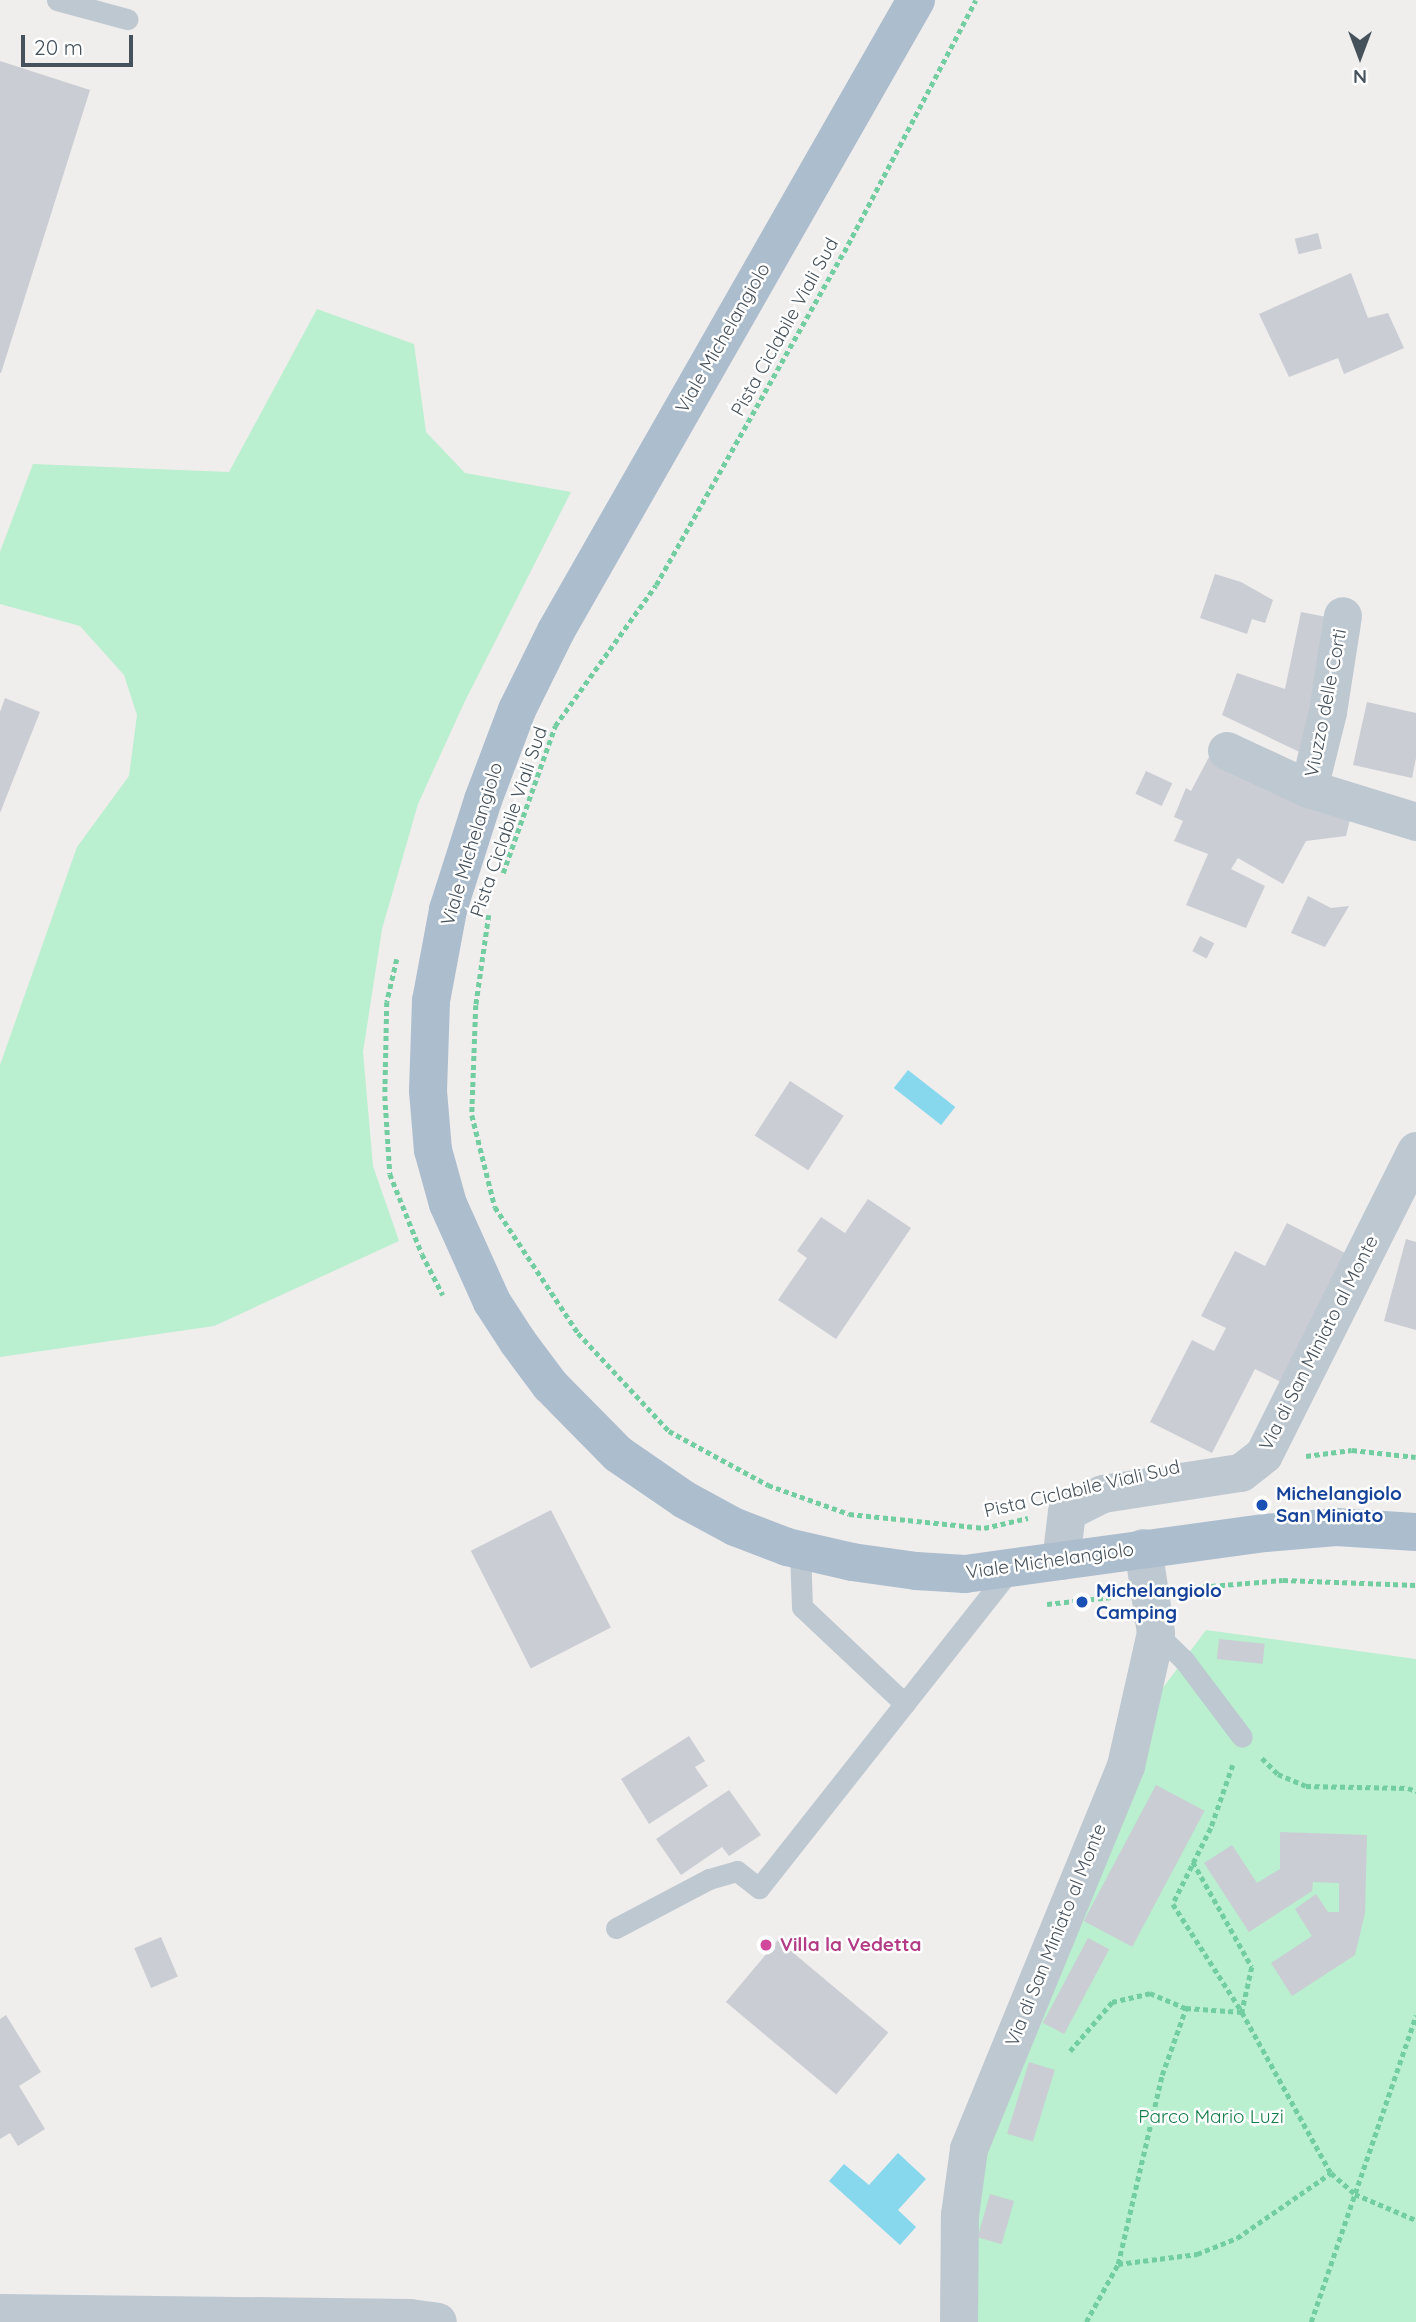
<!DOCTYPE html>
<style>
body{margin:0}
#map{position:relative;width:1416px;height:2322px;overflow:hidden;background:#f0eded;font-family:Quicksand,sans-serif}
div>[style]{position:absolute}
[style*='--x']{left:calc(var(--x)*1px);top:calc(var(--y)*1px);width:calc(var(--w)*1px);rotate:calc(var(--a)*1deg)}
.green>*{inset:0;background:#baefcf}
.water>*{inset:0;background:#87d8ed;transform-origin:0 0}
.building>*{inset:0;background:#cacdd3;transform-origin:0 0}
.path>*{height:4.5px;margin-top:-2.25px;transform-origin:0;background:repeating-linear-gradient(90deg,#72cea1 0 5px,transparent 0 8.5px)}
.lane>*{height:21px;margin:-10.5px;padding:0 10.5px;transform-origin:10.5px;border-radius:10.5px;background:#bec8d0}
.street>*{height:38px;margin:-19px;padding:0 19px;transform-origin:19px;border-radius:19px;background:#bec8d0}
.primary>*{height:38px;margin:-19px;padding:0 19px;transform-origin:19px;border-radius:19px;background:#acbdcd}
.dots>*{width:19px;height:19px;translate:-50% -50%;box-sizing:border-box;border:4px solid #fff;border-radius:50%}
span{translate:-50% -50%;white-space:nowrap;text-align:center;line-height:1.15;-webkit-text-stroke:5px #fff;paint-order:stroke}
.street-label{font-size:19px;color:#45515b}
.transit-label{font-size:19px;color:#164399;font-weight:700}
.left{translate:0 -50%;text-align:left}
.hotel-label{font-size:19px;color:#b23c85;font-weight:700}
.park-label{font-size:19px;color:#157e49}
.north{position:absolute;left:1325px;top:21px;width:70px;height:70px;-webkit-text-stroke:5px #fff;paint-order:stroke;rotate:180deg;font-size:19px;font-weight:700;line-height:28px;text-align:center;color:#45515b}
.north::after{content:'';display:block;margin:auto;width:24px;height:32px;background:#45515b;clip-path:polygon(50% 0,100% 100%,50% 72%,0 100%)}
.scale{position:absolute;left:21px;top:35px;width:112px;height:32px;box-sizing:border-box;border:4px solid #45515b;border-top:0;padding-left:9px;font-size:21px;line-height:24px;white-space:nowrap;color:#45515b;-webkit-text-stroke:5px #fff;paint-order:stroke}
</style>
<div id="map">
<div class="green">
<i style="clip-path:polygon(317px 309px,414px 344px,426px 432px,465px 473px,571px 492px,464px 703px,418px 804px,382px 929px,363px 1052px,373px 1166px,399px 1241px,214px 1326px,0 1357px,0 1065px,77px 847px,129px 776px,137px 715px,124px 675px,80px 626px,0 604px,0 552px,33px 464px,229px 472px)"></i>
<i style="clip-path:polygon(1206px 1630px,1416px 1659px,1416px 2322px,974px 2322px,979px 2152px,1159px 1693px)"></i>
</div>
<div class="water">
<i style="left:908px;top:1070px;width:60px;height:23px;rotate:38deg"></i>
<i style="clip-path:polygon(898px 2153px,926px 2179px,898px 2210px,916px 2227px,900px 2245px,829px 2181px,844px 2164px,869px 2185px)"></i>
</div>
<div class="building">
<i style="clip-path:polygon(0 61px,90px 90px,1px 373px,0 373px)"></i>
<i style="left:1318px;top:233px;width:16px;height:24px;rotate:76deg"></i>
<i style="clip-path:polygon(1351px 273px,1368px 318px,1388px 313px,1404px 348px,1344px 374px,1338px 358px,1289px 377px,1259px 314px)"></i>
<i style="clip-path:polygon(1215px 574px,1241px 582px,1273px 600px,1265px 623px,1252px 619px,1247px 634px,1200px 618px)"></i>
<i style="clip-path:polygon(1301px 612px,1337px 619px,1308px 756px,1222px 715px,1237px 673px,1285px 689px)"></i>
<i style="clip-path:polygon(5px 698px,40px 712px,0 813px,0 712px)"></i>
<i style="clip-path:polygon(1367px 702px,1416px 713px,1416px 758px,1412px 778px,1353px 765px)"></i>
<i style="clip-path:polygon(1210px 755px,1351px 815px,1346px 836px,1306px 841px,1283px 884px,1238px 858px,1231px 869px,1265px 886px,1246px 928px,1186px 905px,1208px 854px,1174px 841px,1183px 821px,1174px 817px,1186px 788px,1191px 791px)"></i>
<i style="left:1146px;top:771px;width:29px;height:25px;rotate:25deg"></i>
<i style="clip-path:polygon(1308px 896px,1331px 908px,1349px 906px,1325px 947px,1291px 933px)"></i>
<i style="left:1200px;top:936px;width:16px;height:17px;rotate:27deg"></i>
<i style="left:790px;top:1081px;width:64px;height:65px;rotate:33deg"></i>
<i style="clip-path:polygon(868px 1199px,911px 1228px,836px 1339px,778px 1300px,807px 1258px,797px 1251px,821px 1217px,845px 1233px)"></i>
<i style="clip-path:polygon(1287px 1223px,1355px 1258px,1289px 1386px,1255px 1369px,1212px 1453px,1150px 1422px,1192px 1340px,1214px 1351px,1226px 1328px,1201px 1316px,1235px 1251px,1265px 1266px)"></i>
<i style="clip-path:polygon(1406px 1239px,1416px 1242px,1416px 1330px,1384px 1321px)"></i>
<i style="left:551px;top:1510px;width:132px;height:90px;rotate:63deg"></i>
<i style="left:1219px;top:1639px;width:46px;height:20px;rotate:6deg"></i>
<i style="clip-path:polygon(689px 1736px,705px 1761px,695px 1767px,708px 1786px,649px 1824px,621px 1779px)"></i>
<i style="left:1156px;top:1785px;width:55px;height:154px;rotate:28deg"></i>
<i style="clip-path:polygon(729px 1790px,761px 1835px,729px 1856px,722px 1847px,681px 1875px,656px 1839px)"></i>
<i style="clip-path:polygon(1280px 1832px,1367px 1835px,1365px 1913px,1355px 1955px,1292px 1996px,1271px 1963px,1312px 1936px,1295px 1909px,1316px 1894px,1328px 1912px,1339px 1912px,1339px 1883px,1313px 1882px,1312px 1891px,1249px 1932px,1204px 1863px,1232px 1845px,1257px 1883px,1280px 1869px)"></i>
<i style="left:161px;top:1937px;width:43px;height:29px;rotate:67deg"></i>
<i style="left:1088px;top:1938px;width:24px;height:96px;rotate:28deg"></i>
<i style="left:778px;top:1940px;width:144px;height:81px;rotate:40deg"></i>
<i style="clip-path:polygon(6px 2015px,41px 2072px,19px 2086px,45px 2129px,18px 2146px,10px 2133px,0 2139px,0 2019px)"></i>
<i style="left:1029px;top:2062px;width:27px;height:75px;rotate:17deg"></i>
<i style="left:990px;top:2194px;width:25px;height:45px;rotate:16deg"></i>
</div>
<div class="path">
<i style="--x:503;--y:873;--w:156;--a:-70.5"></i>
<i style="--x:555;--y:726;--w:173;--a:-54.4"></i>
<i style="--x:656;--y:585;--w:382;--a:-60.6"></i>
<i style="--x:844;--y:252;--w:284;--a:-62.4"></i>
<i style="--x:489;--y:915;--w:91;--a:98.2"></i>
<i style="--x:476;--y:1005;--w:110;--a:92.1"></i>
<i style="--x:472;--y:1115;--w:95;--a:76"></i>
<i style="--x:495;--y:1207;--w:151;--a:56.6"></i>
<i style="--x:578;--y:1333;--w:134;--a:47.1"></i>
<i style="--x:669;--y:1431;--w:113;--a:28.6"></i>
<i style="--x:768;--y:1485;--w:86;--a:19.7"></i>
<i style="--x:849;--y:1514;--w:136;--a:5.9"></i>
<i style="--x:984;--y:1528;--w:45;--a:-12.8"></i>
<i style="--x:397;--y:959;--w:44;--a:103.1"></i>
<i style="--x:387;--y:1002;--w:94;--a:91.2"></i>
<i style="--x:385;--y:1096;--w:78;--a:86.3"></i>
<i style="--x:390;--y:1174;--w:86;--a:68.2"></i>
<i style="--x:422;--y:1254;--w:46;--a:62.9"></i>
<i style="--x:1306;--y:1456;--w:46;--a:-7.4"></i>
<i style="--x:1352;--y:1450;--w:64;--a:6.2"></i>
<i style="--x:1186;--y:1588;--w:97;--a:-4.7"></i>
<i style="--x:1283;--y:1580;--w:133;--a:2.2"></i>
<i style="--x:1047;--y:1604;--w:65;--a:-6.1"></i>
<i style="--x:1262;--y:1758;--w:23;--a:45"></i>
<i style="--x:1278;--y:1774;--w:30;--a:23"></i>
<i style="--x:1306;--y:1786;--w:102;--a:1.1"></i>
<i style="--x:1408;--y:1788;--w:9;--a:21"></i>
<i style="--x:1233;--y:1765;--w:67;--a:109.2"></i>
<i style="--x:1211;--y:1828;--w:85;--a:116.6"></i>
<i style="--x:1173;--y:1904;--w:128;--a:57.4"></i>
<i style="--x:1193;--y:1862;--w:120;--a:60.7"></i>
<i style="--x:1252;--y:1967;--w:46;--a:102.5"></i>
<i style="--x:1242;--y:2012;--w:184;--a:61.1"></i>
<i style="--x:1331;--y:2173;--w:32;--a:41"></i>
<i style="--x:1355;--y:2194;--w:66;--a:23.1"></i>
<i style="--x:1070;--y:2051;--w:65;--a:-49.4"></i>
<i style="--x:1112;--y:2002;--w:39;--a:-13"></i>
<i style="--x:1150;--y:1993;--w:39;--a:23"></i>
<i style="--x:1118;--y:2264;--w:80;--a:-7.2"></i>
<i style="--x:1197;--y:2254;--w:43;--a:-21.8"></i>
<i style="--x:1237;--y:2238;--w:114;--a:-34.7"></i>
<i style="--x:1086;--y:2322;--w:66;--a:-61.1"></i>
<i style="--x:1118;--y:2264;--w:194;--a:-76.9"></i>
<i style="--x:1162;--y:2075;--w:71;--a:-70.3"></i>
<i style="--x:1186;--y:2008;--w:56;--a:4.1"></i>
<i style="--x:1311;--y:2322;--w:324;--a:-71.1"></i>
</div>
<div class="lane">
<i style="--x:57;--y:0;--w:73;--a:15.2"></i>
<i style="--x:800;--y:1550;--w:57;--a:88"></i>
<i style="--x:802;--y:1607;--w:141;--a:43.3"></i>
<i style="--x:1156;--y:1633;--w:39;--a:44"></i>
<i style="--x:1184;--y:1660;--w:96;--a:53"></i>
<i style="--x:616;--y:1928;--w:105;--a:-27.8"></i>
<i style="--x:709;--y:1879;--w:29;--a:-16"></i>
<i style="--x:737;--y:1871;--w:28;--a:38"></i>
<i style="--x:759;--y:1888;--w:408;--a:-51.7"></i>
</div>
<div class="street">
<i style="--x:1227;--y:751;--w:90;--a:24.9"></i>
<i style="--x:1309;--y:789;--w:112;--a:17.1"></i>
<i style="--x:1309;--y:789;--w:79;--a:-76.1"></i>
<i style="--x:1328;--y:712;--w:97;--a:-81.1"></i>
<i style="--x:1061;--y:1561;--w:49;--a:-83"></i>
<i style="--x:1067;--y:1512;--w:40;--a:-26.6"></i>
<i style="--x:1103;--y:1494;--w:140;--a:-8.7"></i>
<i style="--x:1241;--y:1473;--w:29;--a:-38"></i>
<i style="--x:1264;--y:1455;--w:340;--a:-63.4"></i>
<i style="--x:0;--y:2313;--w:410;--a:0.7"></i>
<i style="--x:410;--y:2318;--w:28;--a:8"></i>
<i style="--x:959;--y:2322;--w:107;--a:-89.5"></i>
<i style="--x:960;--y:2215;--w:67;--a:-82.2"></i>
<i style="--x:969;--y:2149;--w:414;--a:-67.7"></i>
<i style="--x:1126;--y:1766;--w:136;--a:-77.3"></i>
<i style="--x:1156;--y:1633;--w:86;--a:-98.7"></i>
</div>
<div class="primary">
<i style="--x:916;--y:0;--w:726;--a:119.71"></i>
<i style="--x:556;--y:631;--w:88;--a:116.3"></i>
<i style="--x:517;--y:710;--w:96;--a:110.7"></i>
<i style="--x:483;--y:800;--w:115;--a:107.7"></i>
<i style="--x:448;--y:910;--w:93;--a:100.6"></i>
<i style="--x:431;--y:1001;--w:90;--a:91.9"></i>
<i style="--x:428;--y:1091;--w:59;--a:85.2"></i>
<i style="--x:433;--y:1150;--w:56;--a:74.5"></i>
<i style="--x:448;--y:1204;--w:107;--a:65.8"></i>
<i style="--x:492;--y:1302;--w:48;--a:57"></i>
<i style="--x:518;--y:1342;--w:54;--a:53.3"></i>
<i style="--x:550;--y:1385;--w:97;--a:45.4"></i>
<i style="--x:618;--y:1454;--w:81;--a:34.5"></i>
<i style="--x:685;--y:1500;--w:57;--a:28.4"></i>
<i style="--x:735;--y:1527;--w:56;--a:21"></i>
<i style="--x:787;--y:1547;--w:67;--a:13"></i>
<i style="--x:852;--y:1562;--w:65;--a:8"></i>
<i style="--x:916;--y:1571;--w:49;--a:3.5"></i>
<i style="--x:965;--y:1574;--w:303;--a:-7.8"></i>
<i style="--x:1265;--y:1533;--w:71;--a:-4.8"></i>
<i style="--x:1336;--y:1527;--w:80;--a:3.6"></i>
</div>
<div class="dots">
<i style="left:1262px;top:1505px;background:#1a4fb4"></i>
<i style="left:1082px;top:1602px;background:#1a4fb4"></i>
<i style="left:766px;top:1945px;background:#d1479c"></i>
</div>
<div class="street-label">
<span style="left:785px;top:327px;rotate:-61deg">Pista Ciclabile Viali Sud</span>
<span style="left:723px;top:338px;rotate:-60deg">Viale Michelangiolo</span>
<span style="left:1326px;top:703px;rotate:-79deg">Viuzzo delle Corti</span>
<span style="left:509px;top:822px;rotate:-71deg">Pista Ciclabile Viali Sud</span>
<span style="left:472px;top:844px;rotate:-73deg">Viale Michelangiolo</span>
<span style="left:1319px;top:1343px;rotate:-63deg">Via di San Miniato al Monte</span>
<span style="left:1082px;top:1489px;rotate:-13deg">Pista Ciclabile Viali Sud</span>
<span style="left:1050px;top:1561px;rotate:-8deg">Viale Michelangiolo</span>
<span style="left:1056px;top:1935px;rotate:-68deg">Via di San Miniato al Monte</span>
</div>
<div class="transit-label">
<span class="left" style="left:1276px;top:1505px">Michelangiolo<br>San Miniato</span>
<span class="left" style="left:1096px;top:1602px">Michelangiolo<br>Camping</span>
</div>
<div class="hotel-label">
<span class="left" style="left:780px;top:1945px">Villa la Vedetta</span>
</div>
<div class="park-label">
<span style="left:1211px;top:2117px">Parco Mario Luzi</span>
</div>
<div class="north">N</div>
<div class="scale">20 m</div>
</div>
